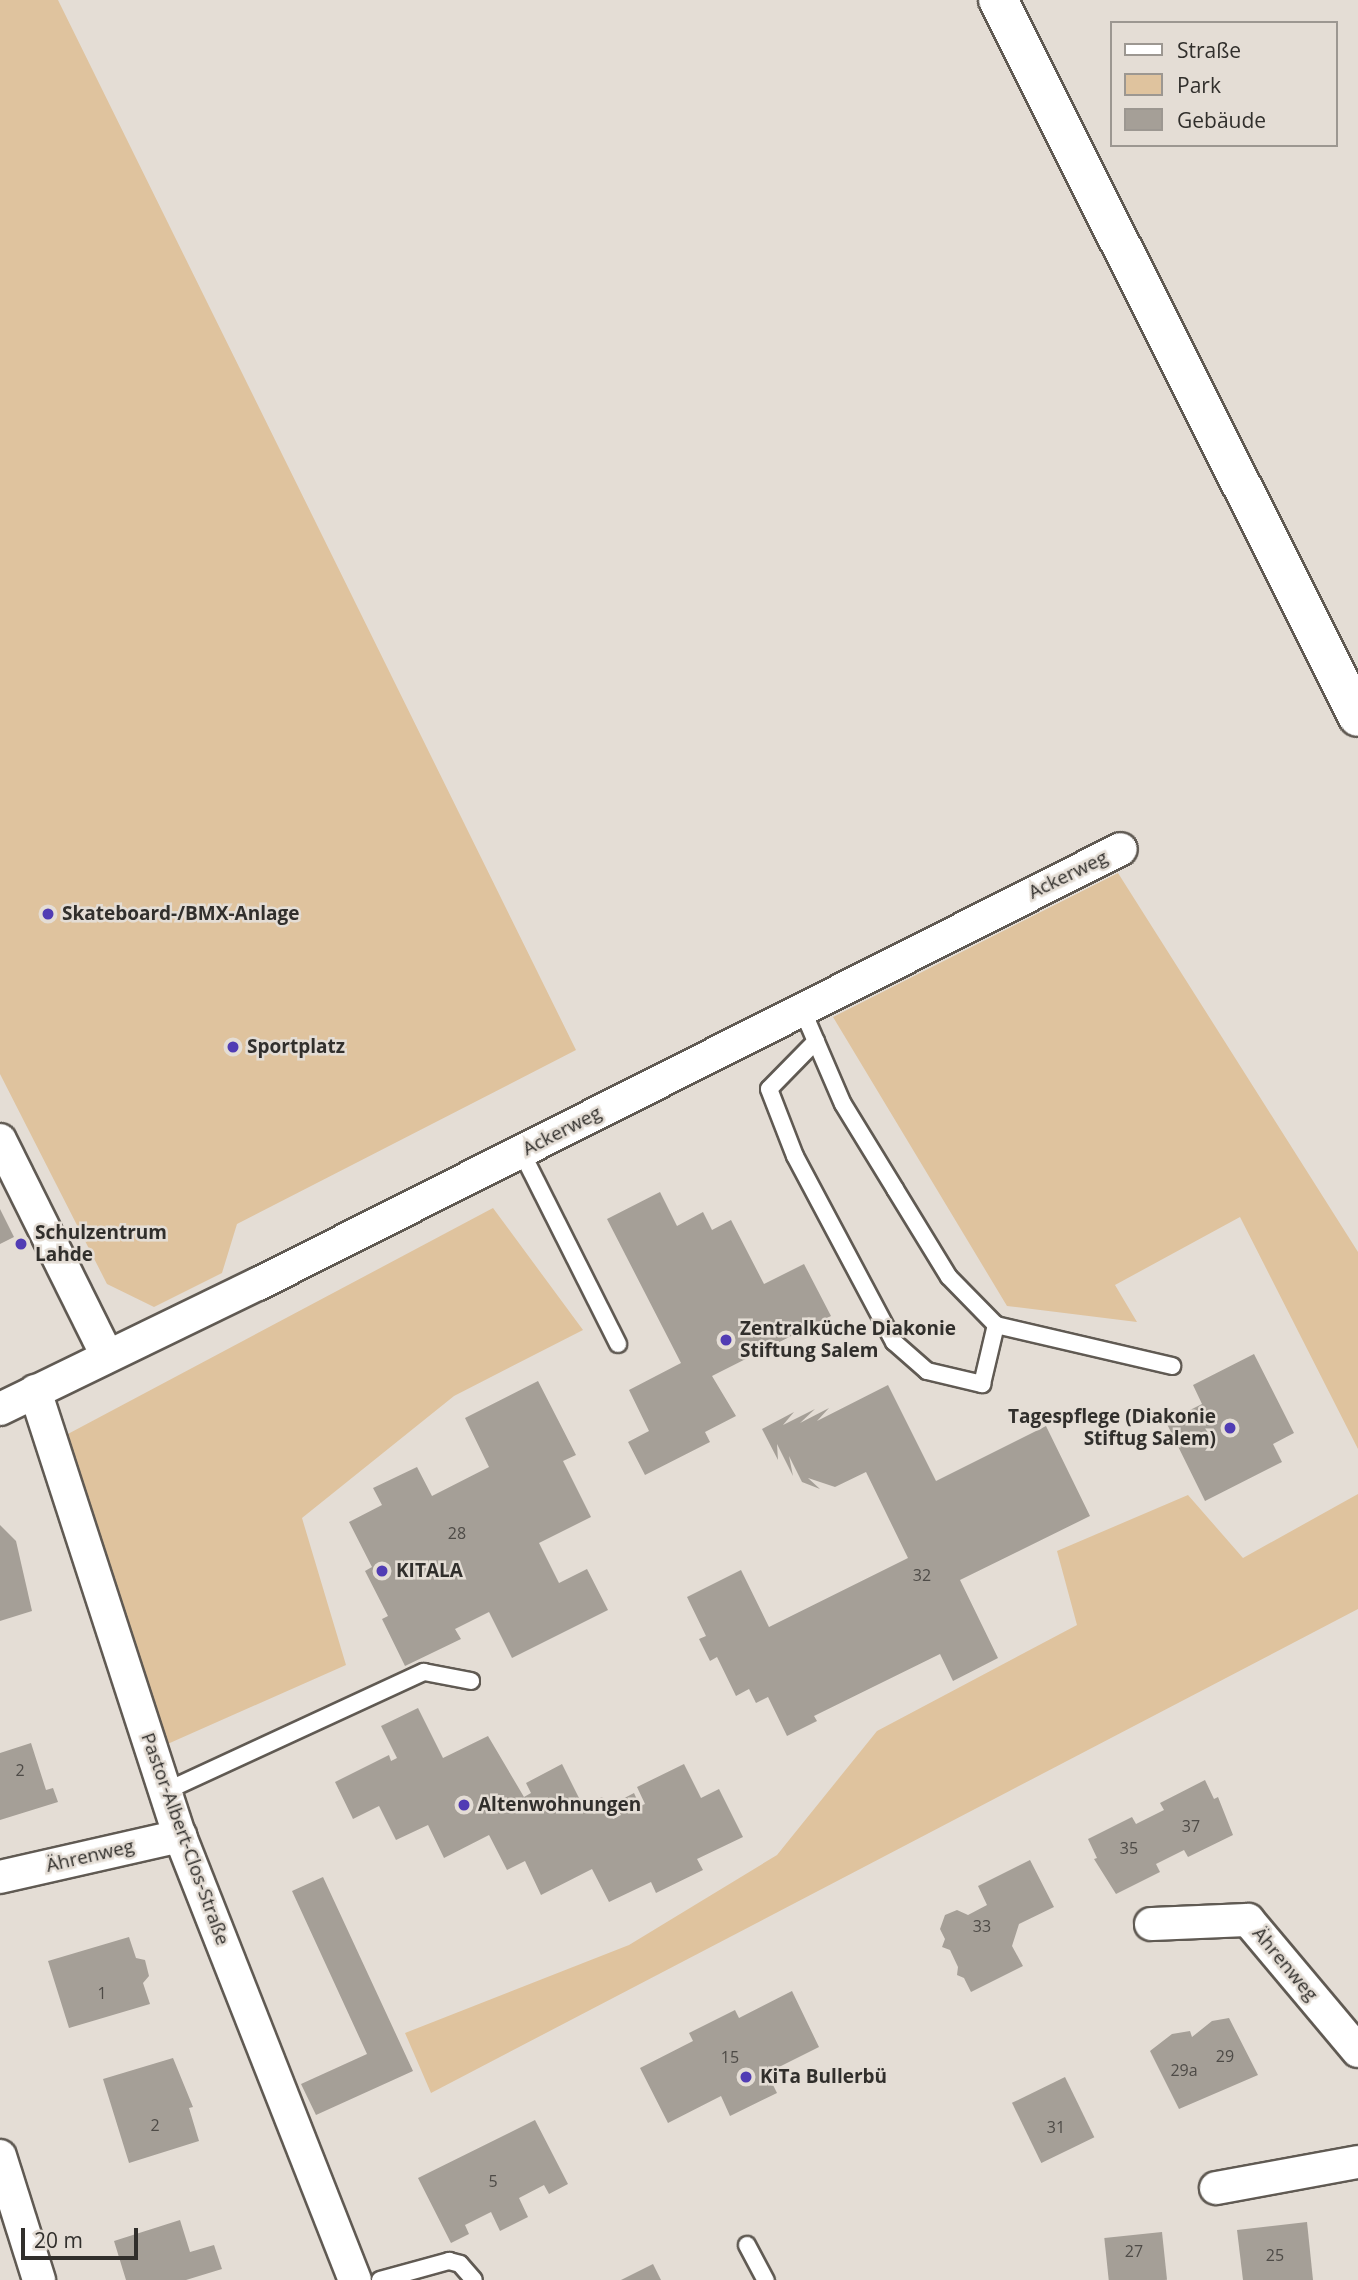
<!DOCTYPE html>
<meta charset="utf-8">
<style>
body{margin:0}
#map{position:relative;width:1358px;height:2280px;overflow:hidden;background:#e4ddd5;font-family:"Open Sans",sans-serif}
div>[style]{position:absolute}
[style*='--x']{left:calc(var(--x)*1px);top:calc(var(--y)*1px);width:calc(var(--w)*1px);rotate:calc(var(--a)*1deg)}
.green>*{inset:0;background:#dfc39e}
.building>*{inset:0;background:#a59f97;transform-origin:0 0}
.roads{filter:drop-shadow(2px 0 #605a53) drop-shadow(-2px 0 #605a53) drop-shadow(0 2px #605a53) drop-shadow(0 -2px #605a53)}
.service>*{height:16px;margin:-8px;padding:0 8px;transform-origin:8px;border-radius:8px;background:#fff}
.minor>*{height:32px;margin:-16px;padding:0 16px;transform-origin:16px;border-radius:16px;background:#fff}
.secondary>*{height:38px;margin:-19px;padding:0 19px;transform-origin:19px;border-radius:19px;background:#fff}
.dots>*{width:19px;height:19px;translate:-50% -50%;box-sizing:border-box;border:4px solid #e4ddd5;border-radius:50%}
span{translate:-50% -50%;white-space:nowrap;text-align:center;line-height:1.15;-webkit-text-stroke:5px #e4ddd5;paint-order:stroke}
.number-label{font-size:16px;color:#4e4b47}
.number-label span{-webkit-text-stroke-width:0}
.street-label{font-size:19px;color:#312f2c}
.poi-label{font-size:19px;color:#312f2c;font-weight:700}
.left{translate:0 -50%;text-align:left}
.right{translate:-100% -50%;text-align:right}
.legend{position:absolute;left:1110px;top:21px;width:228px;height:126px;box-sizing:border-box;background:#e4ddd5;border:2px solid #9c9791;margin:0;padding:9px 12px;list-style:none;font-size:21px;color:#312f2c}
.legend li{display:flex;align-items:center;gap:14px;height:35px}
.legend b{width:35px;border:2px solid #9c9791}
.scale{position:absolute;left:21px;top:2228px;width:117px;height:32px;box-sizing:border-box;border:4px solid #312f2c;border-top:0;padding-left:9px;font-size:21px;line-height:24px;white-space:nowrap;color:#312f2c;-webkit-text-stroke:5px #e4ddd5;paint-order:stroke}
</style>
<div id="map">
<div class="green">
<i style="clip-path:polygon(0 0,58px 0,576px 1050px,237px 1224px,222px 1273px,154px 1307px,107px 1284px,0 1074px)"></i>
<i style="clip-path:polygon(1118px 873px,1358px 1252px,1358px 1449px,1240px 1217px,1115px 1285px,1137px 1322px,1007px 1306px,833px 1017px)"></i>
<i style="clip-path:polygon(493px 1208px,583px 1330px,454px 1396px,302px 1518px,346px 1665px,163px 1746px,66px 1435px)"></i>
<i style="clip-path:polygon(1358px 1494px,1358px 1609px,431px 2093px,405px 2033px,629px 1945px,777px 1855px,877px 1731px,1077px 1625px,1057px 1551px,1188px 1495px,1243px 1558px)"></i>
</div>
<div class="building">
<i style="clip-path:polygon(660px 1192px,677px 1226px,703px 1212px,712px 1230px,731px 1220px,764px 1284px,804px 1264px,831px 1316px,712px 1376px,736px 1416px,705px 1432px,710px 1442px,645px 1475px,628px 1442px,649px 1431px,629px 1390px,681px 1363px,607px 1219px)"></i>
<i style="clip-path:polygon(0 1209px,14px 1237px,0 1244px)"></i>
<i style="clip-path:polygon(1254px 1354px,1294px 1433px,1273px 1444px,1282px 1462px,1205px 1501px,1166px 1422px,1202px 1404px,1193px 1385px)"></i>
<i style="clip-path:polygon(538px 1381px,576px 1455px,563px 1461px,591px 1517px,539px 1543px,559px 1583px,587px 1569px,608px 1610px,512px 1658px,489px 1612px,455px 1629px,461px 1639px,405px 1666px,382px 1619px,388px 1616px,365px 1571px,372px 1567px,349px 1522px,382px 1505px,373px 1488px,417px 1467px,432px 1496px,489px 1467px,465px 1418px)"></i>
<i style="clip-path:polygon(888px 1385px,936px 1481px,1046px 1426px,1090px 1516px,960px 1580px,998px 1658px,953px 1681px,940px 1654px,814px 1716px,817px 1721px,787px 1736px,768px 1697px,756px 1703px,749px 1689px,736px 1696px,717px 1657px,710px 1661px,699px 1639px,706px 1636px,687px 1597px,741px 1570px,769px 1627px,908px 1558px,866px 1472px,835px 1487px,808px 1478px,820px 1489px,802px 1482px,789px 1456px,793px 1476px,777px 1444px,778px 1460px,762px 1429px,794px 1412px,783px 1425px,815px 1409px,800px 1423px,829px 1408px,817px 1421px)"></i>
<i style="clip-path:polygon(0 1525px,16px 1541px,32px 1611px,0 1621px)"></i>
<i style="clip-path:polygon(418px 1708px,443px 1758px,488px 1736px,524px 1797px,531px 1793px,526px 1783px,562px 1764px,583px 1806px,602px 1797px,613px 1819px,621px 1815px,615px 1803px,634px 1793px,640px 1806px,645px 1804px,637px 1787px,684px 1764px,701px 1798px,719px 1789px,743px 1837px,697px 1859px,703px 1870px,656px 1893px,651px 1882px,609px 1902px,592px 1869px,541px 1895px,525px 1861px,507px 1870px,489px 1835px,444px 1858px,428px 1825px,396px 1840px,379px 1806px,353px 1819px,335px 1782px,389px 1755px,391px 1761px,397px 1758px,381px 1726px)"></i>
<i style="clip-path:polygon(31px 1743px,46px 1790px,53px 1788px,58px 1802px,0 1820px,0 1753px)"></i>
<i style="clip-path:polygon(1205px 1780px,1214px 1799px,1218px 1797px,1233px 1835px,1188px 1857px,1184px 1850px,1156px 1864px,1160px 1872px,1116px 1894px,1094px 1859px,1097px 1858px,1088px 1839px,1132px 1817px,1136px 1824px,1164px 1810px,1160px 1803px)"></i>
<i style="clip-path:polygon(1030px 1860px,1054px 1907px,1019px 1924px,1012px 1946px,1023px 1966px,971px 1992px,964px 1978px,957px 1975px,958px 1967px,950px 1950px,942px 1947px,945px 1939px,940px 1929px,945px 1915px,957px 1910px,968px 1915px,987px 1905px,978px 1886px)"></i>
<i style="clip-path:polygon(323px 1877px,413px 2071px,316px 2115px,301px 2084px,367px 2054px,292px 1891px)"></i>
<i style="clip-path:polygon(129px 1937px,136px 1958px,145px 1960px,149px 1976px,143px 1983px,150px 2004px,69px 2028px,48px 1961px)"></i>
<i style="clip-path:polygon(792px 1991px,819px 2047px,767px 2073px,777px 2093px,730px 2116px,721px 2096px,668px 2123px,640px 2068px,693px 2041px,689px 2033px,735px 2010px,739px 2018px)"></i>
<i style="clip-path:polygon(1229px 2018px,1258px 2075px,1179px 2109px,1150px 2051px,1172px 2034px,1190px 2031px,1192px 2037px,1212px 2021px)"></i>
<i style="clip-path:polygon(173px 2058px,193px 2107px,189px 2108px,199px 2141px,129px 2163px,103px 2079px)"></i>
<i style="left:1065px;top:2077px;width:67px;height:59px;rotate:64deg"></i>
<i style="clip-path:polygon(535px 2120px,568px 2184px,549px 2194px,544px 2185px,519px 2198px,528px 2217px,500px 2231px,491px 2212px,465px 2225px,469px 2234px,451px 2243px,418px 2178px)"></i>
<i style="clip-path:polygon(180px 2220px,190px 2252px,214px 2245px,222px 2269px,186px 2280px,126px 2280px,114px 2241px)"></i>
<i style="clip-path:polygon(1307px 2222px,1313px 2280px,1243px 2280px,1237px 2230px)"></i>
<i style="left:1162px;top:2232px;width:48px;height:58px;rotate:84deg"></i>
<i style="clip-path:polygon(653px 2264px,661px 2280px,621px 2280px)"></i>
</div>
<div class="roads">
<div class="service">
<i style="--x:802;--y:1009;--w:103;--a:66.7"></i>
<i style="--x:843;--y:1104;--w:100;--a:58.5"></i>
<i style="--x:895;--y:1189;--w:103;--a:58.5"></i>
<i style="--x:949;--y:1277;--w:67;--a:45.6"></i>
<i style="--x:996;--y:1325;--w:181;--a:13.1"></i>
<i style="--x:816;--y:1041;--w:67;--a:134.4"></i>
<i style="--x:769;--y:1089;--w:72;--a:68.8"></i>
<i style="--x:795;--y:1156;--w:211;--a:62"></i>
<i style="--x:894;--y:1342;--w:44;--a:41.3"></i>
<i style="--x:927;--y:1371;--w:57;--a:13.3"></i>
<i style="--x:982;--y:1384;--w:61;--a:-76.7"></i>
<i style="--x:521;--y:1151;--w:216;--a:63.3"></i>
<i style="--x:166;--y:1791;--w:284;--a:-24.8"></i>
<i style="--x:424;--y:1672;--w:48;--a:10.8"></i>
<i style="--x:747;--y:2245;--w:40;--a:62"></i>
<i style="--x:380;--y:2280;--w:72;--a:-15.4"></i>
<i style="--x:449;--y:2261;--w:11;--a:15"></i>
<i style="--x:460;--y:2264;--w:21;--a:49"></i>
</div>
<div class="minor">
<i style="--x:0;--y:1140;--w:239;--a:63.6"></i>
<i style="--x:35;--y:1391;--w:468;--a:72"></i>
<i style="--x:180;--y:1836;--w:477;--a:68.5"></i>
<i style="--x:0;--y:1409;--w:287;--a:-25.9"></i>
<i style="--x:258;--y:1284;--w:966;--a:-26.75"></i>
<i style="--x:0;--y:1877;--w:185;--a:-12.8"></i>
<i style="--x:1151;--y:1924;--w:97;--a:-2.4"></i>
<i style="--x:1248;--y:1920;--w:171;--a:50"></i>
<i style="--x:0;--y:2156;--w:130;--a:72.5"></i>
<i style="--x:1216;--y:2188;--w:144;--a:-10.4"></i>
</div>
<div class="secondary">
<i style="--x:998;--y:0;--w:802;--a:63.34"></i>
</div>
</div>
<div class="dots">
<i style="left:48px;top:914px;background:#513cb4"></i>
<i style="left:233px;top:1047px;background:#513cb4"></i>
<i style="left:21px;top:1244px;background:#513cb4"></i>
<i style="left:726px;top:1340px;background:#513cb4"></i>
<i style="left:1230px;top:1428px;background:#513cb4"></i>
<i style="left:382px;top:1571px;background:#513cb4"></i>
<i style="left:464px;top:1805px;background:#513cb4"></i>
<i style="left:746px;top:2077px;background:#513cb4"></i>
</div>
<div class="number-label">
<span style="left:457px;top:1533px">28</span>
<span style="left:922px;top:1575px">32</span>
<span style="left:20px;top:1770px">2</span>
<span style="left:1191px;top:1826px">37</span>
<span style="left:1129px;top:1848px">35</span>
<span style="left:982px;top:1926px">33</span>
<span style="left:102px;top:1993px">1</span>
<span style="left:1225px;top:2056px">29</span>
<span style="left:730px;top:2057px">15</span>
<span style="left:1184px;top:2070px">29a</span>
<span style="left:155px;top:2125px">2</span>
<span style="left:1056px;top:2127px">31</span>
<span style="left:493px;top:2181px">5</span>
<span style="left:1134px;top:2251px">27</span>
<span style="left:1275px;top:2255px">25</span>
</div>
<div class="street-label">
<span style="left:1068px;top:875px;rotate:-26deg">Ackerweg</span>
<span style="left:562px;top:1131px;rotate:-27deg">Ackerweg</span>
<span style="left:185px;top:1839px;rotate:70deg">Pastor-Albert-Clos-Straße</span>
<span style="left:90px;top:1856px;rotate:-13deg">Ährenweg</span>
<span style="left:1285px;top:1964px;rotate:50deg">Ährenweg</span>
</div>
<div class="poi-label">
<span class="left" style="left:62px;top:914px">Skateboard-/BMX-Anlage</span>
<span class="left" style="left:247px;top:1047px">Sportplatz</span>
<span class="left" style="left:35px;top:1244px">Schulzentrum<br>Lahde</span>
<span class="left" style="left:740px;top:1340px">Zentralküche Diakonie<br>Stiftung Salem</span>
<span class="right" style="left:1216px;top:1428px">Tagespflege (Diakonie<br>Stiftug Salem)</span>
<span class="left" style="left:396px;top:1571px">KITALA</span>
<span class="left" style="left:478px;top:1805px">Altenwohnungen</span>
<span class="left" style="left:760px;top:2077px">KiTa Bullerbü</span>
</div>
<ul class="legend">
<li><b style="height:9px;background:#fff"></b>Straße</li>
<li><b style="height:19px;background:#dfc39e"></b>Park</li>
<li><b style="height:19px;background:#a59f97"></b>Gebäude</li>
</ul>
<div class="scale">20 m</div>
</div>
